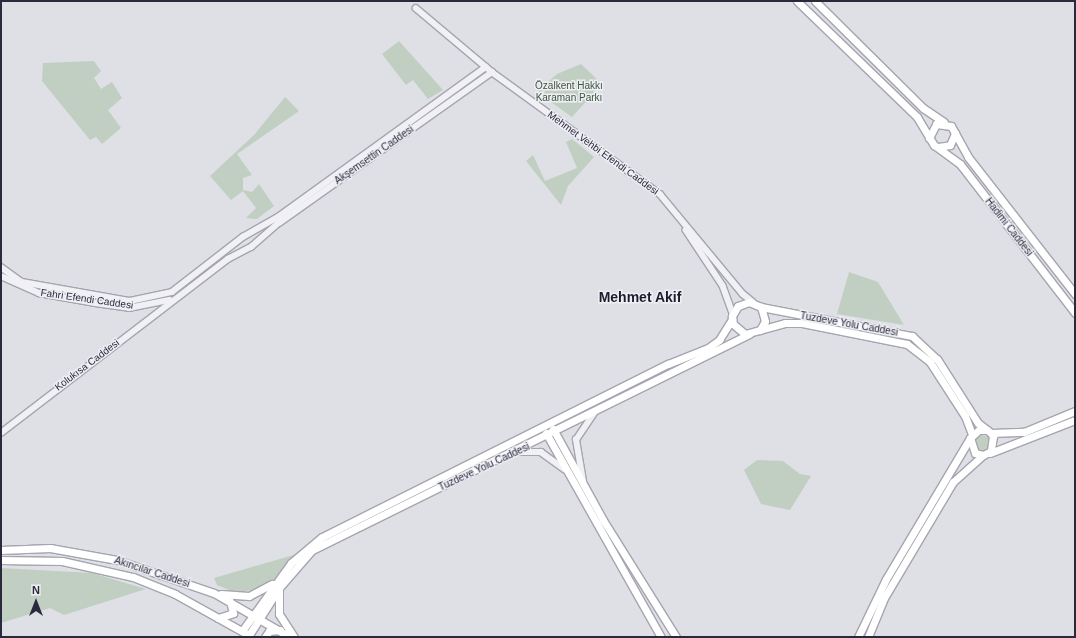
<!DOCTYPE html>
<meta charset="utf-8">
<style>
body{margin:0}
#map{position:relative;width:1076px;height:638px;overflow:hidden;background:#dfdfe6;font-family:Arial,sans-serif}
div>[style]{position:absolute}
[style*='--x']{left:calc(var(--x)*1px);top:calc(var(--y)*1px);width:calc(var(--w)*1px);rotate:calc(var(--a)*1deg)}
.green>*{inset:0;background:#c1cfc2}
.round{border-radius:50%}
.roads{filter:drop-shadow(1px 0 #a5a5b0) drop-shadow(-1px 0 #a5a5b0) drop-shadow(0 1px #a5a5b0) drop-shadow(0 -1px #a5a5b0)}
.minor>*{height:5.5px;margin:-2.75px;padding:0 2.75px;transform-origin:2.75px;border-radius:2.75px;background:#f1f1f5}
.major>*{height:7px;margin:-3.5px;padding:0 3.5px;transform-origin:3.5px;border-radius:3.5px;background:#fff}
span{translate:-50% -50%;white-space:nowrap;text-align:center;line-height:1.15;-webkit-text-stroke:3px #eeeef4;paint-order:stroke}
.park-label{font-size:10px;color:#39563d}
.street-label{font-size:10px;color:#2a2a3c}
.district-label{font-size:14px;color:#1c1c2d;font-weight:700}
.frame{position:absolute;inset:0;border:2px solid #2a2a3c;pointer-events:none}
.north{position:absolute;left:16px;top:582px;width:40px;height:40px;-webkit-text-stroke:3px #eeeef4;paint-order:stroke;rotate:0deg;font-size:11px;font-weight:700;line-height:16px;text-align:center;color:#2a2a3c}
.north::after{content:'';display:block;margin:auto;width:14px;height:18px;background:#2a2a3c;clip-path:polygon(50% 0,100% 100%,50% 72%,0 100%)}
</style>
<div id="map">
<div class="green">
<i style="clip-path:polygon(399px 41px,443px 90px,428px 99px,413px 80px,406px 85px,382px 54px)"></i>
<i style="clip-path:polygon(94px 61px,101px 71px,94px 78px,101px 89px,112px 82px,122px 98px,108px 110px,121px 128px,102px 144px,96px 137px,90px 140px,42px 81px,43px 63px)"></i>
<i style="clip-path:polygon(581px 64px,602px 84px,572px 117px,537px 92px,557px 74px)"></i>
<i style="clip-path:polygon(285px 97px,299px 111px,237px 154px,252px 175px,243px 178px,243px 190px,252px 192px,259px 184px,274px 206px,257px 219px,246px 218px,256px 208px,243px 191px,231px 200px,210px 176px,254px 135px)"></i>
<i style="clip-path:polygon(572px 139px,594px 157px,568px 186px,561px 205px,526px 161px,533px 155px,545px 181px,577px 168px,566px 142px)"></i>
<i style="clip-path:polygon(849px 272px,878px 282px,904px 325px,837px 314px)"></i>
<i class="round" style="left:974px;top:435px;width:16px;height:16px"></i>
<i style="clip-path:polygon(757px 460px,783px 461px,800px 474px,811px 476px,790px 510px,761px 504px,744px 470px)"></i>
<i style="clip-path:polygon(297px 554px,278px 578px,257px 590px,234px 592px,217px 585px,214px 578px)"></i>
<i style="clip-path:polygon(1px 568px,92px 573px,146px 589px,64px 615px,50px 608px,1px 623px)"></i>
</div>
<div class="roads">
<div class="minor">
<i style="--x:416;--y:8;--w:99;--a:40.1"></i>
<i style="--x:492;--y:72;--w:208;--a:36"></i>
<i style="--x:660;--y:194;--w:130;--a:50.3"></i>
<i style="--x:743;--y:294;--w:13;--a:39"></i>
<i style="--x:686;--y:230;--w:67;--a:56.5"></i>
<i style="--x:723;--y:286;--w:29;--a:70"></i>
<i style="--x:1;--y:267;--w:26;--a:36"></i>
<i style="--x:22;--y:282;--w:110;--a:10"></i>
<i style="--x:130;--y:301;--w:43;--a:-12.1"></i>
<i style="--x:172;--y:292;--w:90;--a:-37.8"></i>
<i style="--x:243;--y:237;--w:40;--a:-29.7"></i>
<i style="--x:278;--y:217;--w:256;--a:-35.8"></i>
<i style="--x:1;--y:276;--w:42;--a:24.1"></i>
<i style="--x:39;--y:293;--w:57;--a:10.1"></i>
<i style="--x:95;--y:303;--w:34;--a:8"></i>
<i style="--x:129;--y:308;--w:41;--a:-11.3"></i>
<i style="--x:1;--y:433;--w:286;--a:-37.5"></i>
<i style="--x:228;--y:259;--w:26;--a:-28"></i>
<i style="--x:251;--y:247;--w:37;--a:-41"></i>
<i style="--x:279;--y:223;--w:261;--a:-35.3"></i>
<i style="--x:513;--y:452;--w:28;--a:0"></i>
<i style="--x:541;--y:452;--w:29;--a:36"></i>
<i style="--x:583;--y:481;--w:42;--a:-99.7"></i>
<i style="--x:576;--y:440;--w:32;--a:-56"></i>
</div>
<div class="major">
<i style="--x:797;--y:1;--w:167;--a:44"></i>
<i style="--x:917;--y:117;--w:33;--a:59"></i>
<i style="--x:934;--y:145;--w:32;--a:36"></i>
<i style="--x:960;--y:164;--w:188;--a:52.3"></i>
<i style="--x:815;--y:1;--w:152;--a:44.7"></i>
<i style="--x:923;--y:108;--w:25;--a:34"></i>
<i style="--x:929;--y:138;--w:16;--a:-63"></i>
<i style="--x:936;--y:124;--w:15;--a:8"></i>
<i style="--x:951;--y:126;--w:35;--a:61"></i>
<i style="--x:968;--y:157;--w:174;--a:52"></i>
<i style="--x:938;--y:147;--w:12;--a:-9"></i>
<i style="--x:950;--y:145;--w:13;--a:-67"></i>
<i style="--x:761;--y:307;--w:154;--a:10.9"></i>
<i style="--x:912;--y:336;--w:34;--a:43"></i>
<i style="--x:937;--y:359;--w:76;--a:57.4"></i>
<i style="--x:978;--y:423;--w:16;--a:38"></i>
<i style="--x:991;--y:433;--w:4;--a:56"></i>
<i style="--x:993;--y:436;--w:15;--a:98"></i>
<i style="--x:991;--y:451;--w:9;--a:153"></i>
<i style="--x:983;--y:455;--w:8;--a:-166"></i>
<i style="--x:975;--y:453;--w:16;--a:-108"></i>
<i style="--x:970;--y:438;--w:12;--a:-42"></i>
<i style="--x:979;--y:430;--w:8;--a:0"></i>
<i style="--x:760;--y:330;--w:10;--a:-61"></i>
<i style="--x:765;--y:321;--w:15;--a:-106"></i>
<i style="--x:761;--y:307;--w:13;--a:-157"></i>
<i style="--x:749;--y:302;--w:12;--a:160"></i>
<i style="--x:738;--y:306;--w:12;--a:121"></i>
<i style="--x:732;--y:316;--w:8;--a:83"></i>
<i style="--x:733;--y:324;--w:16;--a:40"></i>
<i style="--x:745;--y:334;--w:41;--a:-15.4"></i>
<i style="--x:785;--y:323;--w:17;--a:0"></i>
<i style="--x:802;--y:323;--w:107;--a:11.3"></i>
<i style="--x:907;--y:344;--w:29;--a:38"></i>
<i style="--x:930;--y:362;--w:64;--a:57.1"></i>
<i style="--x:965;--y:416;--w:19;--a:69"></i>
<i style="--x:553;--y:429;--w:104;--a:61.2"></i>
<i style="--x:603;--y:520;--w:138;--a:58"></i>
<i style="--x:546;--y:433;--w:234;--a:60.6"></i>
<i style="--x:991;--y:433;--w:33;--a:-2"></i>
<i style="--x:1024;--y:432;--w:55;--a:-22.4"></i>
<i style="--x:990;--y:453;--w:91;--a:-21.2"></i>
<i style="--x:1;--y:550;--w:49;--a:-2.3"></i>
<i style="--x:50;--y:548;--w:68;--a:10.2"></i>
<i style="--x:117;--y:560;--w:102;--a:18.8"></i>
<i style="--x:214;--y:593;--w:88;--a:30.1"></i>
<i style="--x:1;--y:560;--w:61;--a:0.9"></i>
<i style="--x:62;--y:561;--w:73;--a:12.7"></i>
<i style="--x:133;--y:577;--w:45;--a:22"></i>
<i style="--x:175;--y:594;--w:80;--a:29.1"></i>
<i style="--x:279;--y:588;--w:26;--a:90"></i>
<i style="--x:279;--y:614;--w:27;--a:57"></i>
<i style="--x:221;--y:594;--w:28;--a:4"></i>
<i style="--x:249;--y:596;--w:26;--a:-28"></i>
<i style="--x:218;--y:618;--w:16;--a:-18"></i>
<i style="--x:233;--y:613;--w:12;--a:-104"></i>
<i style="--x:242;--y:631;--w:84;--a:-54.2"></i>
<i style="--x:291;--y:563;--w:40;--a:-40"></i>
<i style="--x:322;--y:537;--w:387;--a:-26.6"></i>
<i style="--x:668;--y:364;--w:43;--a:-21.8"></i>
<i style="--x:708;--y:348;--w:14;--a:-36"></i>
<i style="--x:719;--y:340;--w:25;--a:-58"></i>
<i style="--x:249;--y:635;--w:56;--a:-57.4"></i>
<i style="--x:279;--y:588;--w:50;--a:-49"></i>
<i style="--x:312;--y:550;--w:488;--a:-26.3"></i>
<i style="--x:265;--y:637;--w:7;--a:-56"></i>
<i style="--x:269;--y:631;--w:11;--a:-5"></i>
<i style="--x:858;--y:637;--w:64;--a:-64.2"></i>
<i style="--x:886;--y:579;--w:164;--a:-59.2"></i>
<i style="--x:868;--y:637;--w:42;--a:-67.7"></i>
<i style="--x:884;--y:598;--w:135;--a:-59.3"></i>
<i style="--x:953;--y:482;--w:40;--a:-42"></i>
</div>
</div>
<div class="park-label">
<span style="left:569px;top:91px">Özalkent Hakkı<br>Karaman Parkı</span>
</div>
<div class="street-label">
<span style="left:603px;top:153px;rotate:36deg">Mehmet Vehbi Efendi Caddesi</span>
<span style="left:374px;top:155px;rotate:-35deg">Akşemsettin Caddesi</span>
<span style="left:1009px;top:227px;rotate:52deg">Hadimi Caddesi</span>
<span style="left:87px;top:299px;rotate:8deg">Fahri Efendi Caddesi</span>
<span style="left:849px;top:324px;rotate:10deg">Tuzdeve Yolu Caddesi</span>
<span style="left:87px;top:365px;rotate:-37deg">Kolukısa Caddesi</span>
<span style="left:484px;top:467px;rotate:-25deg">Tuzdeve Yolu Caddesi</span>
<span style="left:152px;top:572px;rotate:18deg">Akıncılar Caddesi</span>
</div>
<div class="district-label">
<span style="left:640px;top:297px">Mehmet Akif</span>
</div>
<div class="frame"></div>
<div class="north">N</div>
</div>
